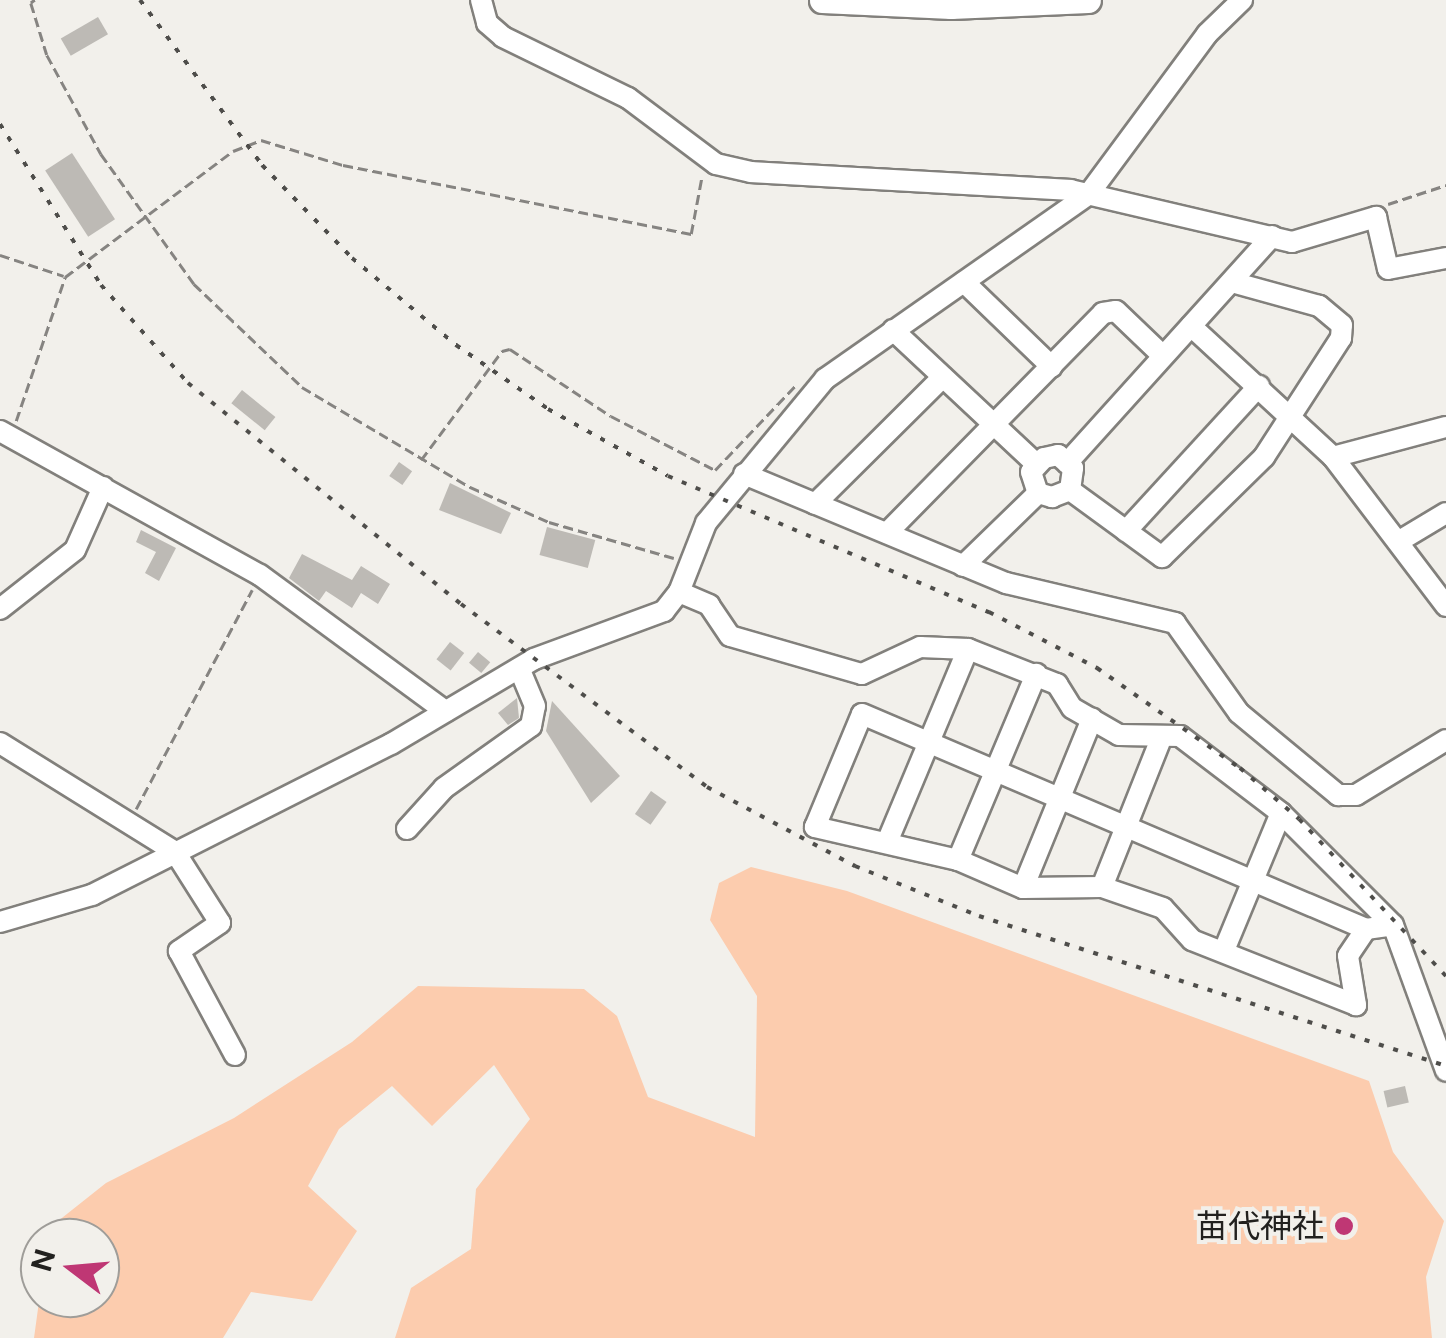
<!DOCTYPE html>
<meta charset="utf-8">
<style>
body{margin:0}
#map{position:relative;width:1446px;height:1338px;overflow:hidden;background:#f2f0eb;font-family:"Public Sans","Noto Sans JP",sans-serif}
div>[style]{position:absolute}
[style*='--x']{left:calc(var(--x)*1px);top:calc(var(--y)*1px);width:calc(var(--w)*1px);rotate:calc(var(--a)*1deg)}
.green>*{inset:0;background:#fcccae}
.building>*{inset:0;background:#bdbab5;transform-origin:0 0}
.path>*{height:2.5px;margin-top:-1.25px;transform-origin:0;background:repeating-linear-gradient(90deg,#868481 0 10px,transparent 0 15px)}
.roads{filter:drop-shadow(2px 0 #82807c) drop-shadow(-2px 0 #82807c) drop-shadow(0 2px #82807c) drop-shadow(0 -2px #82807c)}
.minor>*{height:20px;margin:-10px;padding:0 10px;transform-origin:10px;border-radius:10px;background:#fff}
.major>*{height:25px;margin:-12.5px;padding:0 12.5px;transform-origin:12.5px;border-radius:12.5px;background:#fff}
.rail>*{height:4px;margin-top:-2px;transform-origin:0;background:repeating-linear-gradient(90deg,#4e4d4a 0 5px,transparent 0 15px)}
.dots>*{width:28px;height:28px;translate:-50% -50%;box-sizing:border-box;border:5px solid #f2f0eb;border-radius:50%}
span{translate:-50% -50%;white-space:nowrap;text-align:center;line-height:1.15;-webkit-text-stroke:8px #f2f0eb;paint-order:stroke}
.poi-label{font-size:32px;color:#22211f}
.right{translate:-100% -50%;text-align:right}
.north{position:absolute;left:20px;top:1218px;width:100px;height:100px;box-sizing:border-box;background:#f2f0eb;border:2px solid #9f9d99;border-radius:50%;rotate:286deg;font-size:28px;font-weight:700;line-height:40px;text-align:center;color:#22211f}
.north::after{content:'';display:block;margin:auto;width:35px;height:45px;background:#bf3774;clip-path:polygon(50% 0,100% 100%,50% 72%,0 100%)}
</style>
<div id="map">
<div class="green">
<i style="clip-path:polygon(751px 867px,847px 891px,1369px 1081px,1393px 1152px,1444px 1221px,1426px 1277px,1432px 1338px,395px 1338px,411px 1288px,471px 1249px,476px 1189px,530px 1119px,494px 1065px,432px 1126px,392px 1086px,339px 1129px,308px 1186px,357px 1231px,312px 1301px,251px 1292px,223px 1338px,34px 1338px,40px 1294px,100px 1298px,100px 1238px,47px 1238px,48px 1229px,106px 1183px,234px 1118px,352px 1042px,418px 986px,584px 989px,617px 1016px,648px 1097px,755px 1137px,757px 996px,710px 920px,719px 883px)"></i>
</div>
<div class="building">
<i style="left:98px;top:17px;width:20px;height:43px;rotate:60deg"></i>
<i style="left:72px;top:153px;width:79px;height:32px;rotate:57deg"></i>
<i style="left:242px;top:390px;width:43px;height:17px;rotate:39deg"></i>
<i style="left:399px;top:462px;width:16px;height:17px;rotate:35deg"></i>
<i style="clip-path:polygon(450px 483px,511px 513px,501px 534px,439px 510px)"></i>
<i style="left:547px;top:527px;width:50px;height:29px;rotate:15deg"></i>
<i style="clip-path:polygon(141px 530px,176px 548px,159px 581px,145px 573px,156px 552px,136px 542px)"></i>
<i style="clip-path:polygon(302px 554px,352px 580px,361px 566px,390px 584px,378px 604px,361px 593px,352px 608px,326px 591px,319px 601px,289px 578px)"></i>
<i style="left:450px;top:642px;width:18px;height:22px;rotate:38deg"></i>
<i style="left:478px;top:652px;width:16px;height:14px;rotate:40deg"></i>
<i style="clip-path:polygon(517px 698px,519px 718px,508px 725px,498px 713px)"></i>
<i style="clip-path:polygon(552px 701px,620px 776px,591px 803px,546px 731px)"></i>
<i style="left:651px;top:791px;width:19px;height:28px;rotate:35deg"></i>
<i style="left:1405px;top:1086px;width:17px;height:22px;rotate:77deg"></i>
</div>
<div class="path">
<i style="--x:35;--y:0;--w:5;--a:143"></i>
<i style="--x:31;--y:3;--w:54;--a:72.9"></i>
<i style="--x:47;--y:55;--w:113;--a:61.4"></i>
<i style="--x:101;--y:154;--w:160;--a:54.4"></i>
<i style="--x:194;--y:284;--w:149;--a:43.6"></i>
<i style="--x:302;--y:387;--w:196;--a:30.8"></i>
<i style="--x:470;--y:487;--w:86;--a:23.9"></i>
<i style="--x:549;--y:522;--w:130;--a:16.1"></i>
<i style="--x:1388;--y:204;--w:61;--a:-18.1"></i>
<i style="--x:0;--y:255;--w:67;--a:18.2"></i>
<i style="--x:16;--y:421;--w:152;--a:-71.2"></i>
<i style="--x:65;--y:277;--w:210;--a:-36.9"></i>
<i style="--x:233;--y:151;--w:30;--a:-21"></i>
<i style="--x:261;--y:140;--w:86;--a:17"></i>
<i style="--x:343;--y:165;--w:355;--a:11.2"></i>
<i style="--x:691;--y:234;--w:59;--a:-79.3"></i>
<i style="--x:421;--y:460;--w:136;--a:-53.4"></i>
<i style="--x:502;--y:351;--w:8;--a:-14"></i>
<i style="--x:510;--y:349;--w:121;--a:33.6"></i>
<i style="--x:611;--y:416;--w:117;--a:27.4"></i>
<i style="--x:715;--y:470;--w:119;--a:-46.4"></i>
<i style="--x:136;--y:809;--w:248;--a:-62.1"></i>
</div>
<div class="roads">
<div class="minor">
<i style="--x:481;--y:0;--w:24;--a:75"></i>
<i style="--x:487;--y:23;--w:21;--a:41"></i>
<i style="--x:503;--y:37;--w:139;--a:26"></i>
<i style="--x:628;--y:98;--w:110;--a:36.9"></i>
<i style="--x:716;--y:164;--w:36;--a:13"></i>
<i style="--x:751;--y:172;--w:320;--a:3.2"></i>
<i style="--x:1070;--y:190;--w:228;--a:13.2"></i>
<i style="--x:1292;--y:242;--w:88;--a:-16.6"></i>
<i style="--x:1376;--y:217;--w:53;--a:77"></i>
<i style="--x:1388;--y:269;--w:59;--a:-10.7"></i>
<i style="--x:964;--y:282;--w:122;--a:44"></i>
<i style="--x:1191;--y:326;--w:193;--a:42.7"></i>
<i style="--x:1333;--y:457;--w:117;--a:-14.9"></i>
<i style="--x:893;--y:330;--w:196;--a:43.1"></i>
<i style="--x:0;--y:431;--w:297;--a:29"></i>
<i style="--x:260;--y:575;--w:230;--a:36.3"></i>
<i style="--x:1333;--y:457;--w:187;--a:52.8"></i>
<i style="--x:1067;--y:463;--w:306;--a:-47.9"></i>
<i style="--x:744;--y:474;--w:284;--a:22.6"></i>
<i style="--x:1006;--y:583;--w:174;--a:13.3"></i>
<i style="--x:1175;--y:623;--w:110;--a:54.6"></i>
<i style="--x:1239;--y:713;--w:129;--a:39.6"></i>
<i style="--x:1338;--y:795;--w:18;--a:0"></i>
<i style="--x:1356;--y:795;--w:105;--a:-31.4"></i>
<i style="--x:1070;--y:490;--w:114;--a:36.1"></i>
<i style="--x:1162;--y:557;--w:143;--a:-44.4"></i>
<i style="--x:1264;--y:457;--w:142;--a:-57.1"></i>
<i style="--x:1341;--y:338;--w:13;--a:-86"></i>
<i style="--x:1342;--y:325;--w:30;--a:-140"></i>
<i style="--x:1319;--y:306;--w:90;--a:-164.6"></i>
<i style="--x:815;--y:504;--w:180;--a:-44.8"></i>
<i style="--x:1126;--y:531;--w:197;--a:-47.5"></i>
<i style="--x:887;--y:533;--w:308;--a:-45.5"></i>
<i style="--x:1103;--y:313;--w:13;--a:-9"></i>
<i style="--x:1116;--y:311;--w:64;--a:43.7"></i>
<i style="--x:1401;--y:540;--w:52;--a:-31"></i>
<i style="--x:963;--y:566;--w:105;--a:-44.2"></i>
<i style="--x:1038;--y:493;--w:15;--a:16"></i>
<i style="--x:1052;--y:497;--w:19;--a:-21"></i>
<i style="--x:1070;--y:490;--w:22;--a:-82"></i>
<i style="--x:1073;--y:468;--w:20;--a:-139"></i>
<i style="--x:1058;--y:455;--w:14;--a:168"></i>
<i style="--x:1044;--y:458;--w:19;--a:133"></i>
<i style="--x:1031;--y:472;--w:22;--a:72"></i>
<i style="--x:679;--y:592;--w:33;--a:23"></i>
<i style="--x:709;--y:605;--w:37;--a:56"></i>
<i style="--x:730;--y:636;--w:137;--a:16.1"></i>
<i style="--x:862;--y:674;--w:64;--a:-25"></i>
<i style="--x:920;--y:647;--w:48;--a:2.4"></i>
<i style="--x:0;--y:609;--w:95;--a:-38.2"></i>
<i style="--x:75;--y:550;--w:69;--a:-66"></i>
<i style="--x:0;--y:743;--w:206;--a:31.9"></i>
<i style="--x:175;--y:852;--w:84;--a:57.6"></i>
<i style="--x:220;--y:923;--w:50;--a:145.7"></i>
<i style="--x:179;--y:951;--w:118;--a:61.7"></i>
<i style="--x:407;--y:829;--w:55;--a:-47.9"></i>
<i style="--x:444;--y:788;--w:107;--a:-35.5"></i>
<i style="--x:531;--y:726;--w:20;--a:-79"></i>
<i style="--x:535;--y:706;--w:41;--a:-112.8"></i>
<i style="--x:888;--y:840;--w:207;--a:-67.3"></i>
<i style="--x:968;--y:649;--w:96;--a:21.5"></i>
<i style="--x:1057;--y:684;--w:28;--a:58"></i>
<i style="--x:1072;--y:708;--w:54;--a:29.9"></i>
<i style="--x:1119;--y:735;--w:61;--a:0.9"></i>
<i style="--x:1180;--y:736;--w:127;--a:37.3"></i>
<i style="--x:1281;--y:813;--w:158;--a:45"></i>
<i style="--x:958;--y:860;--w:202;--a:-67.2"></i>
<i style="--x:1102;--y:887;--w:162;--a:-68.3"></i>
<i style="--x:1023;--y:888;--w:183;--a:-67.8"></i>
<i style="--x:0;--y:922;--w:96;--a:-16.4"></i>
<i style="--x:92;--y:895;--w:335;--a:-26.8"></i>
<i style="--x:391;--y:744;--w:166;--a:-30.7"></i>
<i style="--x:534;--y:659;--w:139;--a:-20.3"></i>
<i style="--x:664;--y:611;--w:24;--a:-52"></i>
<i style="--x:679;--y:592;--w:74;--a:-68.6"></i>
<i style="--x:706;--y:523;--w:187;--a:-50.4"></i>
<i style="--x:825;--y:379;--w:321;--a:-35"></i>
<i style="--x:1088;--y:195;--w:200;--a:-53.5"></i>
<i style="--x:1207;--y:34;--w:49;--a:-44.2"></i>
<i style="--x:1366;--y:929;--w:32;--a:124"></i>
<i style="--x:1348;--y:956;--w:50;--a:80.7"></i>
<i style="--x:1356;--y:1005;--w:176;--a:-158.4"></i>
<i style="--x:1192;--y:940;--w:43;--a:-132.2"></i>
<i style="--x:1163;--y:908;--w:65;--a:-161"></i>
<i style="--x:1102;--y:887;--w:79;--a:179.3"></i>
<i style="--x:1023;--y:888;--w:71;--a:-156.7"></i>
<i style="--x:958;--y:860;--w:147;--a:-167"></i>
<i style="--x:815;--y:827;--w:122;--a:-67.4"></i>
<i style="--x:862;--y:714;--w:548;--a:23.1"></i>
<i style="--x:1366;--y:929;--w:27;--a:-8"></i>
<i style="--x:1393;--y:925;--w:155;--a:70"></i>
<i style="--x:1225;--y:948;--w:146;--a:-67.5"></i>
</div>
<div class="major">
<i style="--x:822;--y:0;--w:129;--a:2.7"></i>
<i style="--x:951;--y:6;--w:137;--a:-2.5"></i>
</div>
</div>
<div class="rail">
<i style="--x:140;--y:0;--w:205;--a:53.5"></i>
<i style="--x:262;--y:165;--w:129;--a:45.9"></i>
<i style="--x:352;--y:258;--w:136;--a:39.9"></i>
<i style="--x:456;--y:345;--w:112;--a:34.8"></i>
<i style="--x:548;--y:409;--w:137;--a:29.2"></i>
<i style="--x:668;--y:476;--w:349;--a:23"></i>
<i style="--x:989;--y:612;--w:122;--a:27.4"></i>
<i style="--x:1097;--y:668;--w:174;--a:35"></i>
<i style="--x:1240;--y:768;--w:78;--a:40.8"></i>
<i style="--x:1299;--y:819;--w:215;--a:46.9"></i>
<i style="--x:0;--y:124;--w:190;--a:57.9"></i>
<i style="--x:101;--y:285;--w:131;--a:48.4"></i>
<i style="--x:188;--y:383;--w:351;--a:39"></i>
<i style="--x:461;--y:604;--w:307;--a:36.6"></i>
<i style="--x:707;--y:787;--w:168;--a:28.1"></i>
<i style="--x:855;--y:866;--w:134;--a:22"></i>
<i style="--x:979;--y:916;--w:490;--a:17.8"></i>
</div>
<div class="dots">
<i style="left:1344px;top:1226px;background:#bf3774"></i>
</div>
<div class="poi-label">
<span class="right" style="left:1324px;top:1226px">苗代神社</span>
</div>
<div class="north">N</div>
</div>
